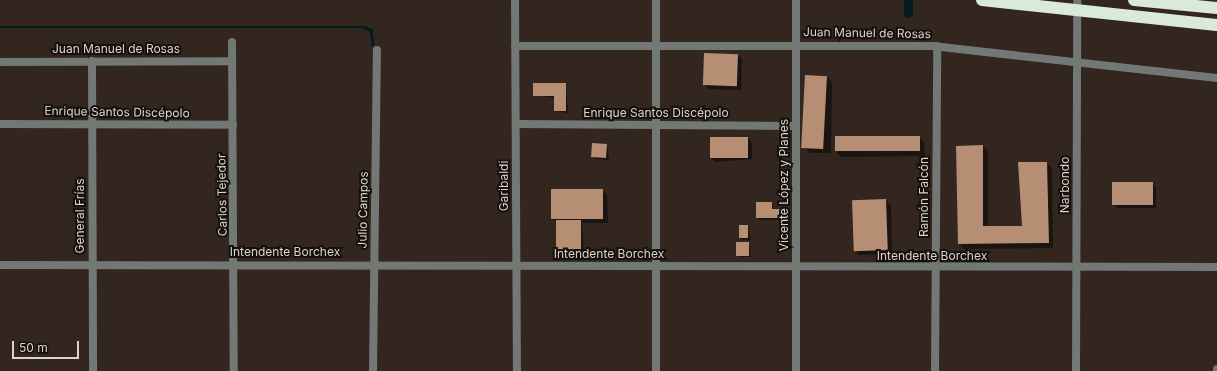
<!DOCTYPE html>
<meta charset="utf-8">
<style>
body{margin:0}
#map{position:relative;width:1217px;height:371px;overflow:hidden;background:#33261e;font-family:Inter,sans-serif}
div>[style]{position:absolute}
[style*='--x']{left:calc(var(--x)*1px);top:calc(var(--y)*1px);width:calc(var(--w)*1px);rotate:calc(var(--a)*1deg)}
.shadow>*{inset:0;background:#0007}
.stream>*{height:2.5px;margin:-1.25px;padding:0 1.25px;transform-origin:1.25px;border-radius:1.25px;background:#011d22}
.canal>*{height:9px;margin:-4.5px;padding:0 4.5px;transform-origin:4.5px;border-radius:4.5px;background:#011d22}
.building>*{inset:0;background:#b58e74;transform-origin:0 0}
.street>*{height:8px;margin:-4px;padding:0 4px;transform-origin:4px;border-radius:4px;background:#727873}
.highway>*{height:12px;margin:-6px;padding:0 6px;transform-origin:6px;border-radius:6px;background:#d9e9db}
span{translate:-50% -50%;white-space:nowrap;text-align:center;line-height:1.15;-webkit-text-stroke:4px #16100d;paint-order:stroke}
.street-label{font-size:12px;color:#dcd3ce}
.scale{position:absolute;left:12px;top:341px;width:67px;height:18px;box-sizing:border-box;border:2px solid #dcd3ce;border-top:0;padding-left:5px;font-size:12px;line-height:14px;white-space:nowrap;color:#dcd3ce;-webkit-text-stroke:3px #16100d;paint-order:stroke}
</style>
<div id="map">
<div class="shadow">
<i style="clip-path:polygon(705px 54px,738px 55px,742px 59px,741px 90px,709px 89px,705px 85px)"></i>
<i style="clip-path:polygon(827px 77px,832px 82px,831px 153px,810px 153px,805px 148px)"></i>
<i style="clip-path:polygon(566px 84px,568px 113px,555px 111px,555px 98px,534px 95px)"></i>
<i style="clip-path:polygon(919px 137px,924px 142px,925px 156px,841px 157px,836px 152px)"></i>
<i style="clip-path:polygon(711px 138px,748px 138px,752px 142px,752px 159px,715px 162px,711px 158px)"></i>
<i style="clip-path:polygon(607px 145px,609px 160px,595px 159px,593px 157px)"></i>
<i style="clip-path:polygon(983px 146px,988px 151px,988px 227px,1023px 227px,1019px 163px,1047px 163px,1052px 168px,1053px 248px,964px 249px,959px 244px)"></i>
<i style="clip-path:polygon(1152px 183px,1156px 187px,1156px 208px,1117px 208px,1113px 204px)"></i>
<i style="clip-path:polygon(602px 190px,607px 195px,608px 223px,582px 223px,584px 255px,560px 256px,557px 252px,557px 222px,552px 218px)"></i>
<i style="clip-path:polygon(886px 200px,891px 205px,892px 254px,859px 255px,854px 250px)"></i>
<i style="clip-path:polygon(757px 203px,772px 203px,774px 210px,785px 212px,785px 220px,759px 220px)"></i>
<i style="clip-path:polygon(748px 226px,751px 240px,743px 240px,740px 238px)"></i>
<i style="clip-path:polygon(749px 243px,751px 257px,740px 257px,737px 255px)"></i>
</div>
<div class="stream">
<i style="--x:0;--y:27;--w:364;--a:0"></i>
<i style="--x:364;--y:27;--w:8;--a:23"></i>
<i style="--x:371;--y:30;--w:14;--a:82"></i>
</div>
<div class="canal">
<i style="--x:908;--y:13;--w:12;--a:-90"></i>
</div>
<div class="building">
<i style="left:704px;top:53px;width:34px;height:32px;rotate:2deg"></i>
<i style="left:805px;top:75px;width:22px;height:73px;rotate:3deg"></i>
<i style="clip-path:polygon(533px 83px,566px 83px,566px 111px,554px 111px,554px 96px,533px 96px)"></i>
<i style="left:920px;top:136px;width:15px;height:85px;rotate:90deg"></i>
<i style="left:710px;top:137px;width:38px;height:21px"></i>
<i style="left:592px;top:143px;width:15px;height:14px;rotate:4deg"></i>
<i style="clip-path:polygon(983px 145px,983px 226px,1022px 226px,1018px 162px,1047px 162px,1049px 243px,958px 244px,956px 146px)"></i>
<i style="left:1112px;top:182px;width:41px;height:23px"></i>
<i style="left:551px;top:189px;width:52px;height:30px"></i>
<i style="left:886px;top:199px;width:51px;height:34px;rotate:88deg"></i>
<i style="clip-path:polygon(756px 202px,772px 202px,772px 209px,783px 209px,783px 218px,756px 218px)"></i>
<i style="left:556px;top:220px;width:25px;height:32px"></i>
<i style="left:739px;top:225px;width:9px;height:13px"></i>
<i style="left:736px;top:242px;width:13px;height:14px"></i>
</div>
<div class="street">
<i style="--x:515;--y:0;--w:371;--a:89.7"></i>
<i style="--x:232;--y:42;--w:329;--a:89.7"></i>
<i style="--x:515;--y:46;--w:417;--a:0"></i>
<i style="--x:932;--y:46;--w:287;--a:6.4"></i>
<i style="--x:92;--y:61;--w:310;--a:89.8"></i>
<i style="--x:0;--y:62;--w:232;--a:-0.2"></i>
<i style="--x:0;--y:124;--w:233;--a:0.2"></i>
<i style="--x:516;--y:124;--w:280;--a:0.4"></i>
<i style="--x:0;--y:265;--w:1217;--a:0.09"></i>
<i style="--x:373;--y:371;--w:321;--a:-89.3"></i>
<i style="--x:656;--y:371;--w:371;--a:-90"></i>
<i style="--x:796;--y:371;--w:371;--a:-90"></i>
<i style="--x:935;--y:371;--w:325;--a:-89.6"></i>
<i style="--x:1076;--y:371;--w:371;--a:-89.8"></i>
<i style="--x:1217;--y:371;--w:2;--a:-90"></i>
</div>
<div class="highway">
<i style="--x:982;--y:0;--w:236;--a:6.1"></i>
<i style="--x:1134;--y:0;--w:83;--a:5.5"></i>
</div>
<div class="street-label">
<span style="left:867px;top:33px;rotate:1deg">Juan Manuel de Rosas</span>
<span style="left:116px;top:49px">Juan Manuel de Rosas</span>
<span style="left:117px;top:112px;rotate:1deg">Enrique Santos Discépolo</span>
<span style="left:656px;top:113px">Enrique Santos Discépolo</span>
<span style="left:784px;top:185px;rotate:-90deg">Vicente López y Planes</span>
<span style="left:1065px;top:185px;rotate:-90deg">Narbondo</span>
<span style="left:504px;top:186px;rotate:-90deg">Garibaldi</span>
<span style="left:222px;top:195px;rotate:-91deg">Carlos Tejedor</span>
<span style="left:924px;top:197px;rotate:-90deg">Ramón Falcón</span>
<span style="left:363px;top:210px;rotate:-89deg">Julio Campos</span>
<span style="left:80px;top:216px;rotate:-90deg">General Frías</span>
<span style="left:285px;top:252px">Intendente Borchex</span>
<span style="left:609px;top:254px">Intendente Borchex</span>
<span style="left:932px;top:256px">Intendente Borchex</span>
</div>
<div class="scale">50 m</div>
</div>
